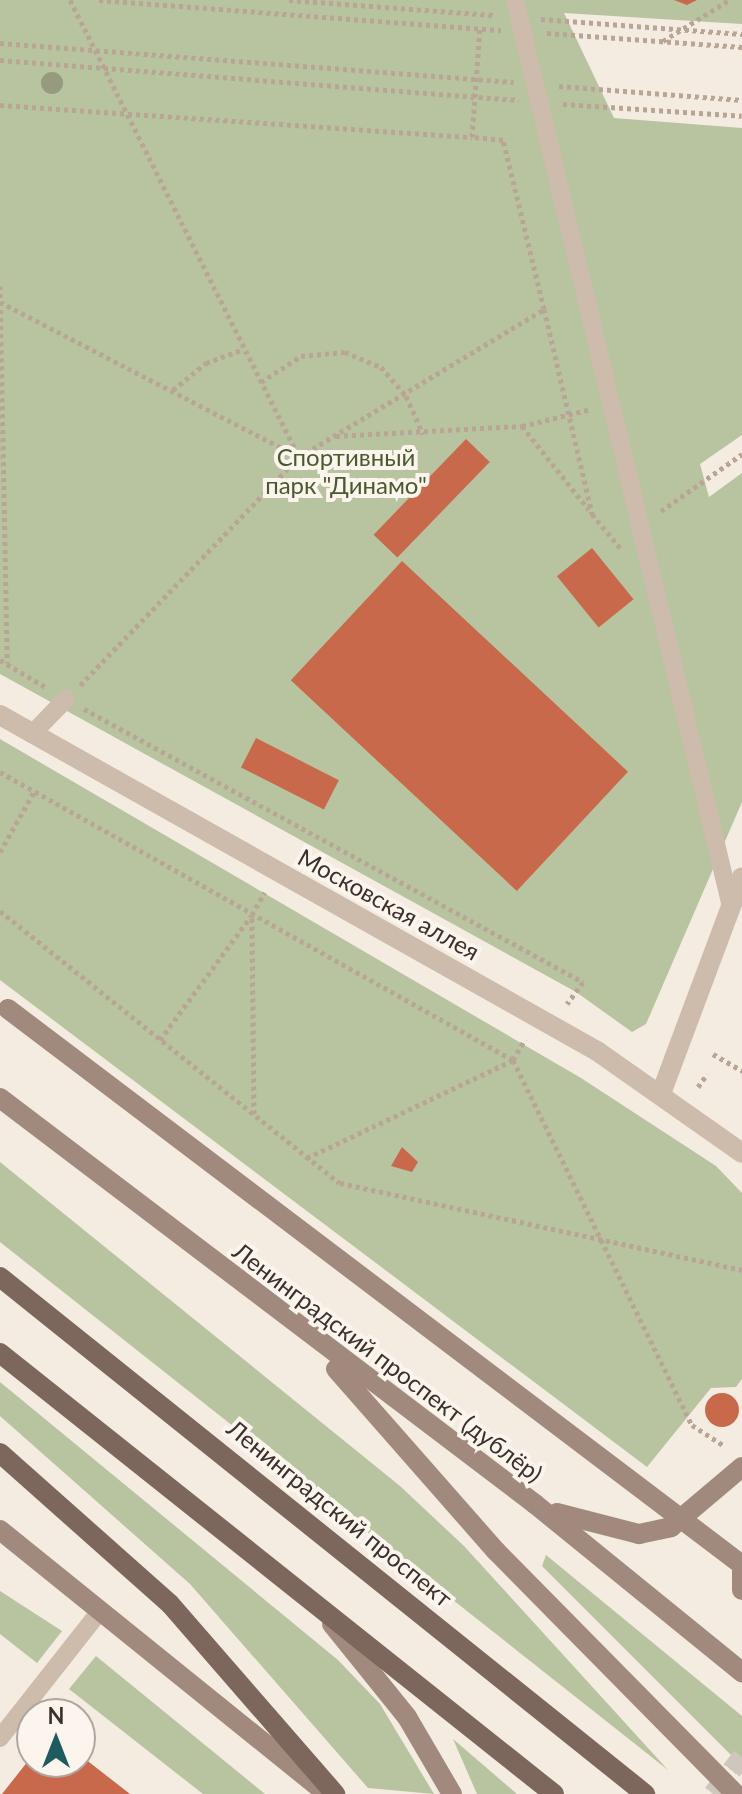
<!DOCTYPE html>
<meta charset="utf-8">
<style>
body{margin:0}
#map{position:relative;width:742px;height:1794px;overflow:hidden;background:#f4ebe1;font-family:Lato,sans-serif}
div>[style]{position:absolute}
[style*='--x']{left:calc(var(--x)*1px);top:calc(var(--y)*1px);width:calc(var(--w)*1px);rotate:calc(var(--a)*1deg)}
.green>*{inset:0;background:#b8c4a0}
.building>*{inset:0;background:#c8694b;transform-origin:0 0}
.round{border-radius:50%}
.primary-tunnel>*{height:20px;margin-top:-10px;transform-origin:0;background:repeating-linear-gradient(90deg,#cfc6bd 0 20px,transparent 0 30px)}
.path>*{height:5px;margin-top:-2.5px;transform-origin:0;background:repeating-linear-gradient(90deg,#b9a596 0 4px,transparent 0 8px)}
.lane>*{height:18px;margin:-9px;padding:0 9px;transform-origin:9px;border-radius:9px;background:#cdbbac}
.street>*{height:20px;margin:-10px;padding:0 10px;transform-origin:10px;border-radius:10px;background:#cdbbac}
.secondary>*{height:20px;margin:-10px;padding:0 10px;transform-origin:10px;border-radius:10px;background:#a18a7d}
.primary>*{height:20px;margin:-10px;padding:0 10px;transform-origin:10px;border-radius:10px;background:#7d675c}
.secondary-bridge>*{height:20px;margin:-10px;padding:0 10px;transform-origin:10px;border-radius:10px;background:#a18a7d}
.trees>*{width:22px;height:22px;margin:-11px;border-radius:50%;background:#969b7f}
span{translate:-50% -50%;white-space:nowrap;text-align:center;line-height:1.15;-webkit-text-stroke:8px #fbf5ee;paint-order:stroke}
.park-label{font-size:24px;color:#4a5a2e}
.street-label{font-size:24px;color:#3b302b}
.north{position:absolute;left:16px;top:1698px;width:80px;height:80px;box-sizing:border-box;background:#fbf5ee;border:2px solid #aea6a0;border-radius:50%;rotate:0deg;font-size:22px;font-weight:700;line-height:32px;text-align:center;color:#3b302b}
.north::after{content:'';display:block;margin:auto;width:28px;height:36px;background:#1f5a5e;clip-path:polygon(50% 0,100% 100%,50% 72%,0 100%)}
</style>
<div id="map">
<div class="green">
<i style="clip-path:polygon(0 0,742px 0,742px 24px,564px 13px,614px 118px,742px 128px,742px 435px,700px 464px,709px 497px,742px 473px,742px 802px,646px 1024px,632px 1032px,576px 992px,0 674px)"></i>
<i style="clip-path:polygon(0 739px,581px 1078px,716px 1166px,742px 1193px,742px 1379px,736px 1387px,711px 1388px,647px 1467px,0 980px)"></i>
<i style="clip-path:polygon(0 1162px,400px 1486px,464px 1546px,668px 1770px,0 1242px)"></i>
<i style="clip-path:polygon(0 1382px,338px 1660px,380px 1704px,434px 1794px,368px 1788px,190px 1584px,0 1416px)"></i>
<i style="clip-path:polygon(546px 1555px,742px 1716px,742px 1766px,542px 1566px)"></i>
<i style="clip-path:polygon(0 1591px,62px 1631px,37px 1663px,0 1634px)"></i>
<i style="clip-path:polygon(96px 1656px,265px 1794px,203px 1794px,69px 1689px)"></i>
<i style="clip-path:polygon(453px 1739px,517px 1794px,477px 1794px)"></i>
</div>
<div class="building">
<i style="clip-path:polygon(674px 0,697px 0,687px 5px)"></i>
<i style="left:466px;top:439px;width:33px;height:133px;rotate:44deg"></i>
<i style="left:592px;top:548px;width:66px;height:45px;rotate:51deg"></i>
<i style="left:402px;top:561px;width:309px;height:163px;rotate:43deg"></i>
<i style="left:256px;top:738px;width:93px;height:33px;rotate:27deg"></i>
<i style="clip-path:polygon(402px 1147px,418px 1162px,412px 1172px,391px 1166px)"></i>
<i class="round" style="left:705px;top:1393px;width:34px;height:34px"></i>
<i style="clip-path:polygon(80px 1755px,130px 1794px,2px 1794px,32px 1756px,32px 1762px,80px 1762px)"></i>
</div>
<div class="primary-tunnel">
<i style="--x:713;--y:1794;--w:47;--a:-51.9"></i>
</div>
<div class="path">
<i style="--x:70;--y:0;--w:511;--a:63.38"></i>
<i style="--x:299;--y:457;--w:316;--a:133.8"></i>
<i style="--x:99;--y:0;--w:403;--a:4.3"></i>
<i style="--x:289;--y:0;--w:207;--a:4.2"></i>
<i style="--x:541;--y:19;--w:202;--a:4.3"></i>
<i style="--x:547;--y:33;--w:196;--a:4.1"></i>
<i style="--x:663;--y:41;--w:78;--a:-31.8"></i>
<i style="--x:0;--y:43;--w:515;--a:4.34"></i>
<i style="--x:0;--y:60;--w:520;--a:4.42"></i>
<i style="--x:559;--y:86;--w:184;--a:4.4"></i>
<i style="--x:563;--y:104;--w:179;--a:3.8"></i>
<i style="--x:0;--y:105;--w:473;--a:3.9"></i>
<i style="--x:472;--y:137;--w:109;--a:-85.8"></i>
<i style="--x:0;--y:286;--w:377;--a:88.9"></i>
<i style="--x:0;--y:302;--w:337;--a:27.4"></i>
<i style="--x:299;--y:457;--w:286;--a:-31.1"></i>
<i style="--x:544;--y:309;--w:174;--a:-103.6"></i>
<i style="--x:503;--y:140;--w:31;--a:-174"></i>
<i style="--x:544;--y:309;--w:211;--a:76.8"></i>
<i style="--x:592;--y:514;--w:44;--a:50.5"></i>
<i style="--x:261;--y:382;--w:48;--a:-33"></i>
<i style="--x:301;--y:356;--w:44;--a:-5.2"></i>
<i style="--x:345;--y:352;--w:39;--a:23"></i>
<i style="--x:381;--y:367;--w:38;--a:49"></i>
<i style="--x:406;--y:396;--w:42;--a:65.9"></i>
<i style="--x:173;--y:390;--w:43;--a:-39.3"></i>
<i style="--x:206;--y:363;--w:40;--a:-20.2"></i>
<i style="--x:522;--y:426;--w:71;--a:-13.8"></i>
<i style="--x:336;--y:436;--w:186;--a:-3.1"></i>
<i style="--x:522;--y:426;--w:107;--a:51.4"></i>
<i style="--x:661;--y:511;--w:99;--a:-35.1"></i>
<i style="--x:0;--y:660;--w:55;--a:30.8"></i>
<i style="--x:84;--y:709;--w:569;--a:28.68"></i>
<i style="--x:583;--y:982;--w:27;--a:126"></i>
<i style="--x:0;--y:772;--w:588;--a:29.31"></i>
<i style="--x:513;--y:1060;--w:407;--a:63.9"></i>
<i style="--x:692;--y:1425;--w:37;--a:33"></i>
<i style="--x:0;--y:852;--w:69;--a:-60.5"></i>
<i style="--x:0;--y:911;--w:435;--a:38.7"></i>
<i style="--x:340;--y:1183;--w:411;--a:12.2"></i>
<i style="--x:160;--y:1040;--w:154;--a:-53.7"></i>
<i style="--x:713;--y:1054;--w:34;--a:30"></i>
<i style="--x:698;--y:1087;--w:16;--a:-55"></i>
<i style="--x:254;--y:1114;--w:199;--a:-90.6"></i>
<i style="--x:252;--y:915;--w:26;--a:-61"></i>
<i style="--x:307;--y:1158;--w:228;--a:-25.4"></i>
<i style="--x:513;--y:1060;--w:24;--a:-60"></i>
</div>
<div class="lane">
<i style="--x:515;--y:0;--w:932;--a:76.6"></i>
<i style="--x:32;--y:734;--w:49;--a:-45.8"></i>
<i style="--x:0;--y:1738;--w:162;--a:-51.8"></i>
</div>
<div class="street">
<i style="--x:0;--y:715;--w:685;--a:29.37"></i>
<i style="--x:597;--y:1051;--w:177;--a:35.1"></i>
<i style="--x:662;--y:1091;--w:228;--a:-69.5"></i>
</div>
<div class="secondary">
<i style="--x:0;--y:1098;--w:672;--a:37.19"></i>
<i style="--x:535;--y:1504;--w:267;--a:39.1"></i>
<i style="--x:336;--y:1369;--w:242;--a:48.7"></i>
<i style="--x:496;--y:1551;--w:342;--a:45.4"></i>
<i style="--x:557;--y:1513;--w:85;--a:14.4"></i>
<i style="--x:639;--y:1534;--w:33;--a:-12"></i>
<i style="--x:671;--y:1527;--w:93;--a:-40.2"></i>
<i style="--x:0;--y:1530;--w:420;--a:38.9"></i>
<i style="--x:742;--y:1571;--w:19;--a:90"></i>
<i style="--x:332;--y:1624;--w:119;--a:51.1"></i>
<i style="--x:407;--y:1717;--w:89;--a:59.7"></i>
</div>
<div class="primary">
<i style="--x:0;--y:1277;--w:827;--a:38.71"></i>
<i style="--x:0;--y:1353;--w:708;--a:38.52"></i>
<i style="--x:0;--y:1453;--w:227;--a:41.6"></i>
<i style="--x:170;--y:1604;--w:252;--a:49"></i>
</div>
<div class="secondary-bridge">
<i style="--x:8;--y:1009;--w:921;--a:37.14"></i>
</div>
<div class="trees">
<i style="left:52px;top:83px"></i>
</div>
<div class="park-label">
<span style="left:346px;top:471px">Спортивный<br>парк "Динамо"</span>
</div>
<div class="street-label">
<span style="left:389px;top:904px;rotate:29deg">Московская аллея</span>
<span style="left:388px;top:1362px;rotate:37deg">Ленинградский проспект (дублёр)</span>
<span style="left:340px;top:1513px;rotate:39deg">Ленинградский проспект</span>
</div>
<div class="north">N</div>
</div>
